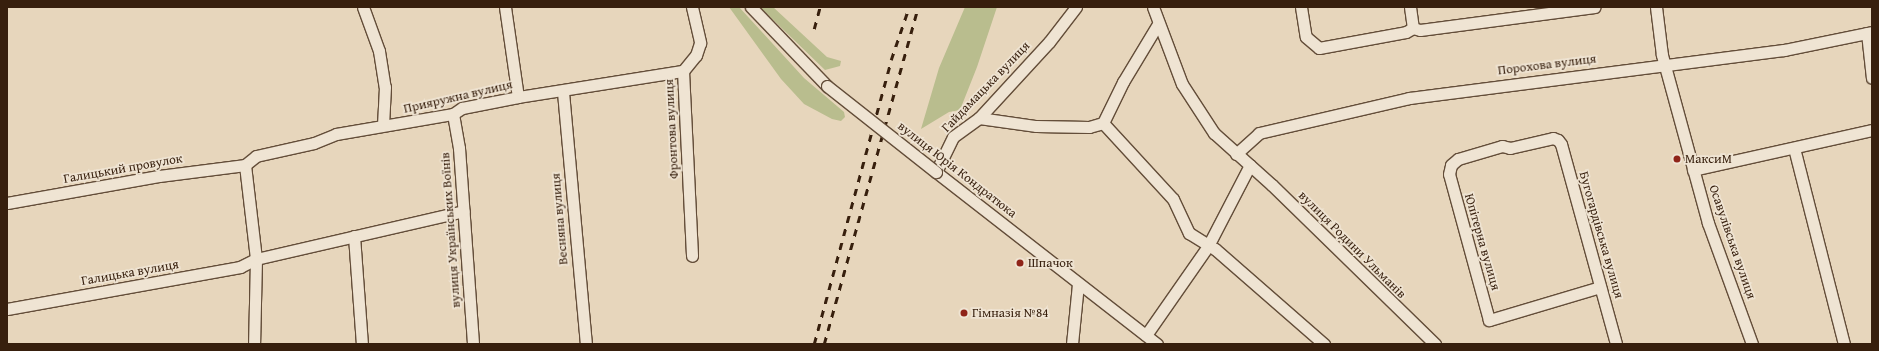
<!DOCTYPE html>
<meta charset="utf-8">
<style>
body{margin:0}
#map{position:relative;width:1879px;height:351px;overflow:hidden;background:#e7d6bc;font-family:"Gentium Book Plus",serif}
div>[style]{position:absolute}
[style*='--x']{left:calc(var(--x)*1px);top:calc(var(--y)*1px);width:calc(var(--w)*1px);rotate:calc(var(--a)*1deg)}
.green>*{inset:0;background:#b9bd8e}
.roads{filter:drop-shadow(1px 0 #634d39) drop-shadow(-1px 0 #634d39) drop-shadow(0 1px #634d39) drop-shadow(0 -1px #634d39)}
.minor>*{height:11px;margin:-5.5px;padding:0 5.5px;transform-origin:5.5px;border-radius:5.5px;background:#efe4d3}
.rail>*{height:2.5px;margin-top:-1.25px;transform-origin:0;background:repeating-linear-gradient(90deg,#371f0d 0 7px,transparent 0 14px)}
.bridges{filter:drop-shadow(1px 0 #634d39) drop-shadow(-1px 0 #634d39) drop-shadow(0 1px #634d39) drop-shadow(0 -1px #634d39)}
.minor-bridge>*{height:11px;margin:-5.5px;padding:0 5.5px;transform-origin:5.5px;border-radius:5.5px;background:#efe4d3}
.dots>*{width:11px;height:11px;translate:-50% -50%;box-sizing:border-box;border:2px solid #efe4d3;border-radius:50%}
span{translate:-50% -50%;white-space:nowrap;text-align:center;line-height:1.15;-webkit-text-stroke:3.5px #efe4d3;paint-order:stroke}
.street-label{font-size:13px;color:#371f0d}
.poi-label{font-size:13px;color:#371f0d}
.left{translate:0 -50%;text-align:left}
.frame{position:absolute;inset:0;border:8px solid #371f0d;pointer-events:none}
</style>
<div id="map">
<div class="green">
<i style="clip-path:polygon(729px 7px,739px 7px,804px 78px,844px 112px,845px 117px,841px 121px,832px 119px,804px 104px,781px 79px)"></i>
<i style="clip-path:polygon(760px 7px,773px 7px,827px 57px,841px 61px,840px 66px,825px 70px)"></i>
<i style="clip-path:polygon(965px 7px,997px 7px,977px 67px,960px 110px,949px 112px,921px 129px,939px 68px)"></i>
</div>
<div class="roads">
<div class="minor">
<i style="--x:363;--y:7;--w:47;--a:70"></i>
<i style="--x:379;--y:51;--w:36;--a:81"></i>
<i style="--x:385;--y:87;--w:38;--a:93"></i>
<i style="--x:505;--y:7;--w:91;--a:81.8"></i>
<i style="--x:692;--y:7;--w:37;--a:77"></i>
<i style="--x:700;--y:43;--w:13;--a:108"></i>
<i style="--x:696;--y:55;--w:21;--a:129"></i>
<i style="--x:683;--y:71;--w:185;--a:87.2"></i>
<i style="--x:751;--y:7;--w:110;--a:46.1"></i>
<i style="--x:1076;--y:7;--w:44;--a:127.6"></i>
<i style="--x:1049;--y:42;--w:103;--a:132.6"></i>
<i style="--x:979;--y:118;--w:32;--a:144"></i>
<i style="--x:953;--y:137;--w:39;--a:116"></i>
<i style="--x:936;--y:172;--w:280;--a:37.9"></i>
<i style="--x:1153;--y:7;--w:82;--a:69.4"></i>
<i style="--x:1182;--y:84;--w:59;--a:56.9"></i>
<i style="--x:1214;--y:133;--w:78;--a:41.9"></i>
<i style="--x:1272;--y:185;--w:228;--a:44.3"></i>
<i style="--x:1301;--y:7;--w:30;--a:81"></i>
<i style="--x:1306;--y:37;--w:17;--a:40"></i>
<i style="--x:1319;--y:48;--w:88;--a:-10.4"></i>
<i style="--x:1406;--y:32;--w:8;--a:-30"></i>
<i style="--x:1413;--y:28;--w:7;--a:16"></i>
<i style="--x:1420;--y:30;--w:176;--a:-7.5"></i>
<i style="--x:1410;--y:7;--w:21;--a:82"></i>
<i style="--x:1656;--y:7;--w:48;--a:82.9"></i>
<i style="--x:1662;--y:55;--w:174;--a:74.7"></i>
<i style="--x:1708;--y:223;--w:129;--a:70"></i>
<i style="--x:1867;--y:33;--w:45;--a:83.7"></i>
<i style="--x:563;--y:92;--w:253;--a:84.8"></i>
<i style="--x:453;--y:114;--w:35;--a:80"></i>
<i style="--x:459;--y:148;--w:196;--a:85.9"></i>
<i style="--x:979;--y:118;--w:58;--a:8"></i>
<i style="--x:1036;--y:126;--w:53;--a:1.1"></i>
<i style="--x:1089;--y:127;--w:15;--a:-16"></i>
<i style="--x:1103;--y:123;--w:103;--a:47.4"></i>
<i style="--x:1173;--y:199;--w:38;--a:65"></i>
<i style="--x:1189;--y:233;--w:31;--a:32"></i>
<i style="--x:1215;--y:249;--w:145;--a:41.1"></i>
<i style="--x:1103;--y:123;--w:46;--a:-64"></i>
<i style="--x:1123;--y:82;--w:68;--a:-58.9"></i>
<i style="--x:1794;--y:148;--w:202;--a:75.7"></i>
<i style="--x:1236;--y:154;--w:31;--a:-42"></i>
<i style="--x:1259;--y:133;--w:154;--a:-13.1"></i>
<i style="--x:1409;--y:98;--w:378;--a:-7.3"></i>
<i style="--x:1784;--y:50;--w:90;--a:-11.6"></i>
<i style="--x:245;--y:165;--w:14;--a:-39"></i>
<i style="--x:256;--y:156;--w:59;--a:-12.6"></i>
<i style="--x:314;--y:143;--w:24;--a:-22"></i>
<i style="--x:336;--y:134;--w:119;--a:-9.7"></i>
<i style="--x:453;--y:114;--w:11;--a:-34"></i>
<i style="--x:462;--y:108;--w:57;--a:-11.1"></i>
<i style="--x:518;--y:97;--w:167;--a:-9"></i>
<i style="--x:245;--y:165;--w:95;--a:83.3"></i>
<i style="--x:256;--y:259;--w:85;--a:91.3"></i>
<i style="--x:1693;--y:170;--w:183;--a:-12.6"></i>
<i style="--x:7;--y:203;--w:154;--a:-10.1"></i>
<i style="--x:159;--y:176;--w:87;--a:-7.3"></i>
<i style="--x:354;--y:236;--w:108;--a:85.8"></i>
<i style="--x:1600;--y:287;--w:116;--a:163.4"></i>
<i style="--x:1489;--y:320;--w:151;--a:-105.3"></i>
<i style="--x:1449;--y:174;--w:9;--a:-77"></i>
<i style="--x:1451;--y:165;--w:9;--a:-41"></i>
<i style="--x:1458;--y:159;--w:46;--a:-16.5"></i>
<i style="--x:1502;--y:146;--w:8;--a:14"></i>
<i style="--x:1510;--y:148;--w:44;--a:-13.1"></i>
<i style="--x:1553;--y:138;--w:5;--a:22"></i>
<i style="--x:1558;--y:140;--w:5;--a:53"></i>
<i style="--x:1561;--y:144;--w:207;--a:74.6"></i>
<i style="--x:7;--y:309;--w:237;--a:-10.2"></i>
<i style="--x:240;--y:267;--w:18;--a:-27"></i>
<i style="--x:256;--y:259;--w:213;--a:-13"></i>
<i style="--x:1146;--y:335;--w:108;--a:-55.1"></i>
<i style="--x:1208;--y:246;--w:91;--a:-62.6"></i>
<i style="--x:1072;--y:344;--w:60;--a:-84.3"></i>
</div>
</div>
<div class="rail">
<i style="--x:814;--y:29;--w:23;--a:-75"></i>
<i style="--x:814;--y:344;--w:294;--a:-74.8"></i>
<i style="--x:891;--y:60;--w:56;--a:-71.2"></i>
<i style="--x:824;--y:344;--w:350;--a:-74.4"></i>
</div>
<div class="bridges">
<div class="minor-bridge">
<i style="--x:827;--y:86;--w:139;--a:38.3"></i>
</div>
</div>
<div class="dots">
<i style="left:1677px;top:159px;background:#8f2418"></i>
<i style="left:1020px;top:263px;background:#8f2418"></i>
<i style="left:964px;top:313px;background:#8f2418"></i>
</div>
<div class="street-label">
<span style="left:1547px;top:65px;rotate:-7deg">Порохова вулиця</span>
<span style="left:986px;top:87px;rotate:-46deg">Гайдамацька вулиця</span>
<span style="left:458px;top:97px;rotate:-13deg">Прияружна вулиця</span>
<span style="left:672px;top:129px;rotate:-93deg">Фронтова вулиця</span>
<span style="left:123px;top:169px;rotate:-10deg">Галицький провулок</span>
<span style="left:957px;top:170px;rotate:38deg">вулиця Юрія Кондратюка</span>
<span style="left:560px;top:219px;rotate:-95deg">Весняна вулиця</span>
<span style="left:451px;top:230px;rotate:-94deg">вулиця Українських Воїнів</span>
<span style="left:1601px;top:235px;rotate:74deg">Бугогардівська вулиця</span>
<span style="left:1482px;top:242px;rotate:74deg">Юпітерна вулиця</span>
<span style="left:1732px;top:242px;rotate:71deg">Осавулівська вулиця</span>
<span style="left:1352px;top:245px;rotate:45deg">вулиця Родини Ульманів</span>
<span style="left:130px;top:273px;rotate:-10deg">Галицька вулиця</span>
</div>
<div class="poi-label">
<span class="left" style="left:1685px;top:159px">МаксиМ</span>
<span class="left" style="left:1028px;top:263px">Шпачок</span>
<span class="left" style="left:972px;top:313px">Гімназія №84</span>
</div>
<div class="frame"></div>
</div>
